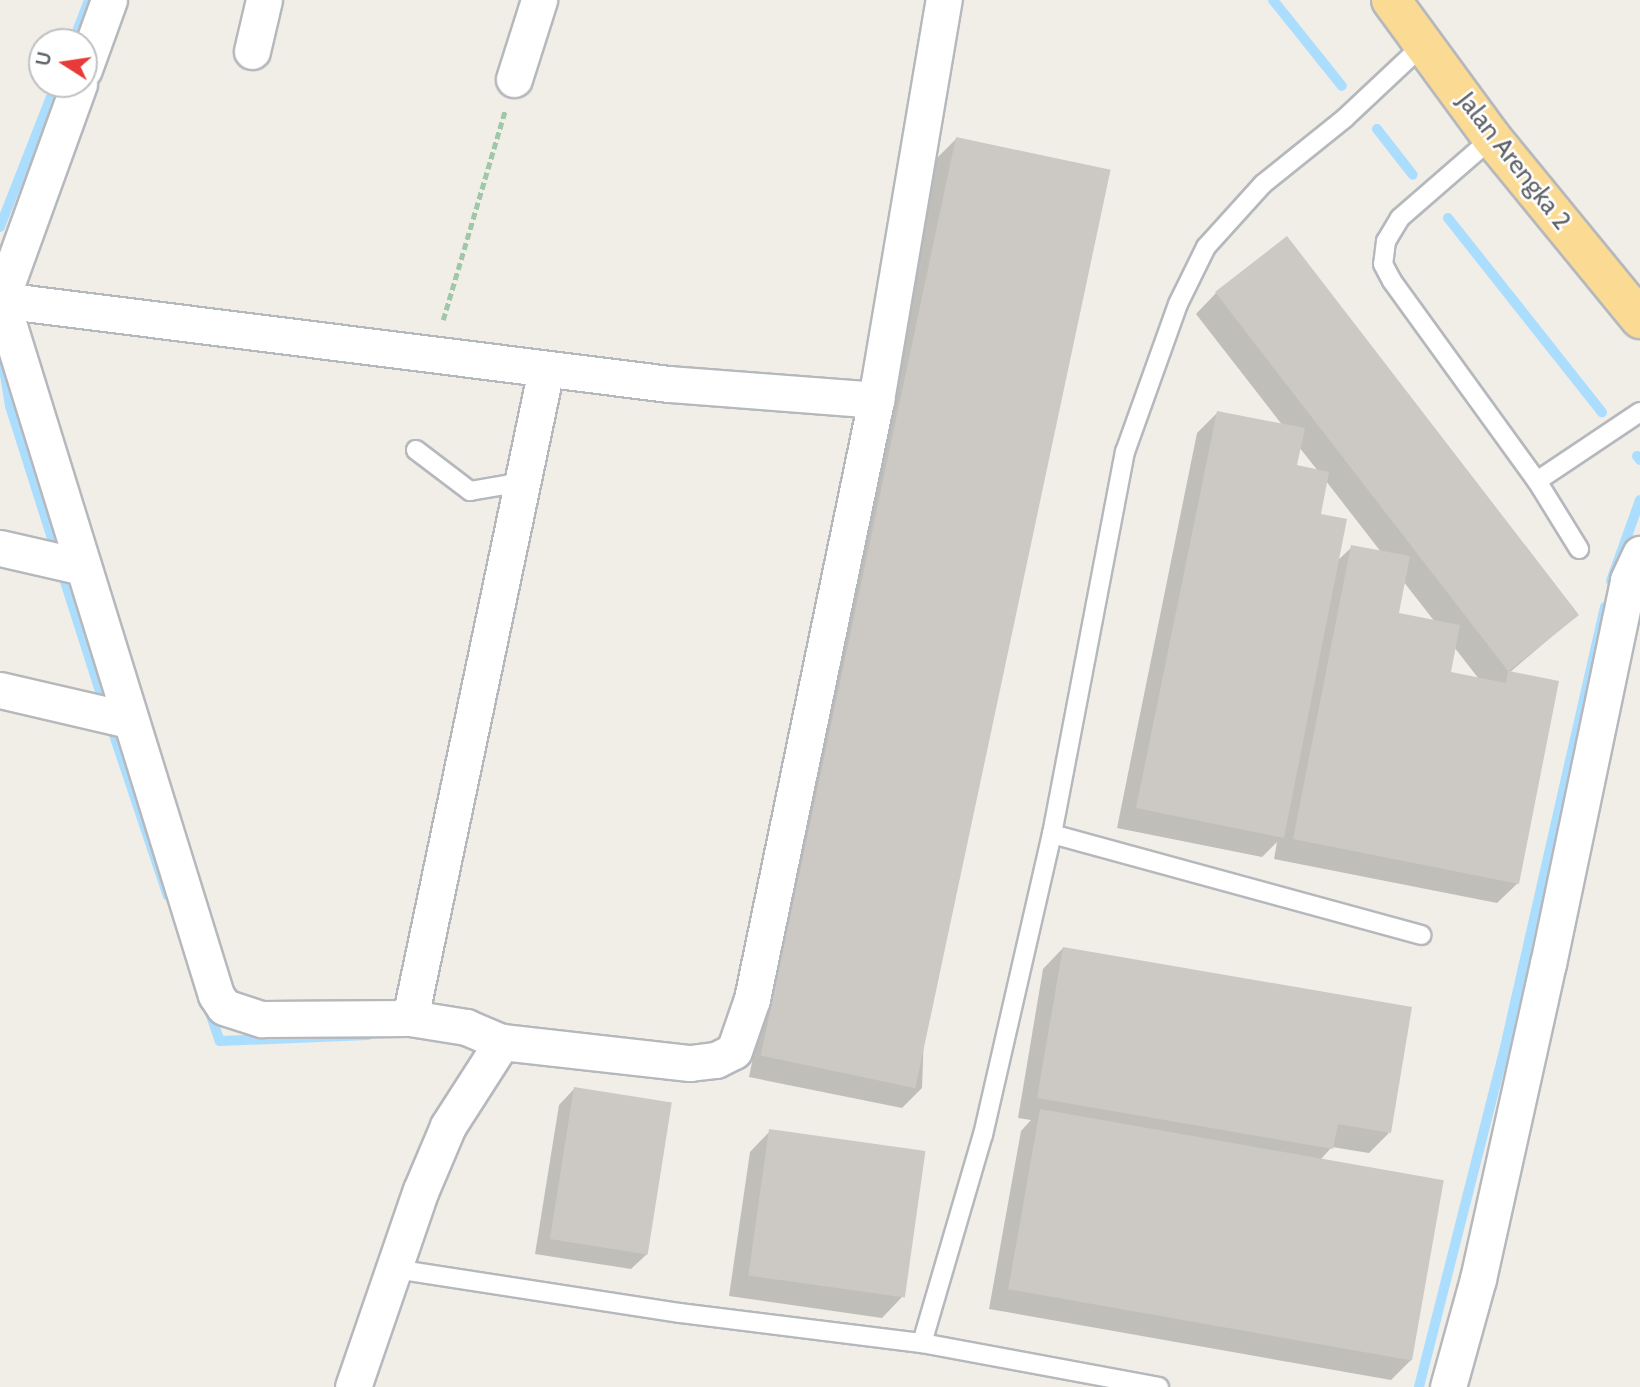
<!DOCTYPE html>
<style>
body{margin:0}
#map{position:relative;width:1640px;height:1387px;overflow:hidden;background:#f1eee8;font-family:Cabin,sans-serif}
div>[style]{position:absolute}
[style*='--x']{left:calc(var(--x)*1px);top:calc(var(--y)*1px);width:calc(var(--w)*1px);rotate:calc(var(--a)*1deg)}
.shadow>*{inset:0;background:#0003}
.stream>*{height:10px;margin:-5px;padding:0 5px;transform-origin:5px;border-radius:5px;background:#abdefe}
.building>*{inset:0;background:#ccc9c5;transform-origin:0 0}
.path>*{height:4.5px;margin-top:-2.25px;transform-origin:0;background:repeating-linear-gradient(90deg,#9fc8a8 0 7px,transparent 0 10.5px)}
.roads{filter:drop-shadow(2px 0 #b5b8bc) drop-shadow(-2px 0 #b5b8bc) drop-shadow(0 2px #b5b8bc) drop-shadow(0 -2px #b5b8bc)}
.lane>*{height:18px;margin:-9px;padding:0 9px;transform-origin:9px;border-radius:9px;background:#fff}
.street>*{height:35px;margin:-17.5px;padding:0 17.5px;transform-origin:17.5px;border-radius:17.5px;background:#fff}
.highway>*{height:38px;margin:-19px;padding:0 19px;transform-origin:19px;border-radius:19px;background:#fbdb94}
span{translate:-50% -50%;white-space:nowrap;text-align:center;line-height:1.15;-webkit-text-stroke:5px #fff;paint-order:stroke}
.street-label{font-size:26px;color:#5f6368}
.north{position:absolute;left:28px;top:28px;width:70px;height:70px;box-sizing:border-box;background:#fff;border:2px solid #bfc1c3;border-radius:50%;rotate:282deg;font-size:19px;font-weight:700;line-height:28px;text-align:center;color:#5f6368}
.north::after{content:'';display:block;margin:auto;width:24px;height:32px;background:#e73b38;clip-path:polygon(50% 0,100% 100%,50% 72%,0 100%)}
</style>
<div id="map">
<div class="shadow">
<i style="clip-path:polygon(956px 139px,922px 1088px,902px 1108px,749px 1077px,936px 159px)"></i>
<i style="clip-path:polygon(evenodd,1216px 293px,1577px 615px,1509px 673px,1518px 883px,1497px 903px,1274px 859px,1277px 842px,1262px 857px,1117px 828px,1197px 433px,1217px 413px,1283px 426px,1196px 314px,1216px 293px,1299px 447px,1318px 471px,1295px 467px,1299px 447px,1216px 293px,1326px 481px,1381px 552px,1352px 547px,1337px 561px,1319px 516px,1326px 481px,1216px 293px,1403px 581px,1435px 622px,1397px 615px,1403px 581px,1216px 293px,1454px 647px,1479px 679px,1449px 673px,1454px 647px)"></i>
<i style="clip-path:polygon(1063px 948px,1389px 1133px,1369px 1153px,1332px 1147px,1320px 1160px,1411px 1360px,1391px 1380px,989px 1309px,1021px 1131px,1031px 1120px,1018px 1118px,1043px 969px)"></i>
<i style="clip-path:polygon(574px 1089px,647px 1254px,631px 1269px,535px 1254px,559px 1105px)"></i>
<i style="clip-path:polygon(770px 1131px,902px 1297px,882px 1318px,729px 1296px,750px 1152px)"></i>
</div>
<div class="stream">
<i style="--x:1273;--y:0;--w:110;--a:51.3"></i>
<i style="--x:73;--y:42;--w:45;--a:-69.1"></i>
<i style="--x:1377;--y:129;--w:58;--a:52"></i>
<i style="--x:1448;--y:218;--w:248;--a:51.6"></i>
<i style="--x:0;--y:227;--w:154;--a:-68.6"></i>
<i style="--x:2;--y:357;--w:50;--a:80.7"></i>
<i style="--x:10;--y:406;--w:155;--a:72.4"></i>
<i style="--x:1637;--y:456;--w:5;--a:53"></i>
<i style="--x:61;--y:569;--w:145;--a:72.3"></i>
<i style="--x:1611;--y:581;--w:86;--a:-70.3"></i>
<i style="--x:110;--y:723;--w:182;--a:71.5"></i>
<i style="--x:208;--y:1007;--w:36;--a:71"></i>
<i style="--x:220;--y:1041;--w:148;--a:-2.3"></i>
<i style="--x:1419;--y:1387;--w:360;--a:-75.8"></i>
<i style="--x:1507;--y:1038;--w:442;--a:-77.2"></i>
</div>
<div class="building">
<i style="left:956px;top:137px;width:158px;height:939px;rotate:12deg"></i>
<i style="clip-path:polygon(1287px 236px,1579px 615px,1509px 671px,1559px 681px,1519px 884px,1293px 839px,1351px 545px,1410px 556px,1399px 613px,1460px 625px,1451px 672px,1506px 683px,1508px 671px,1215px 292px)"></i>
<i style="clip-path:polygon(1217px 411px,1305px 428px,1297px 465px,1329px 472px,1321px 514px,1347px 519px,1284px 838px,1136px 808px)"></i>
<i style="clip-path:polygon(1063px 947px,1412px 1007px,1391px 1133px,1338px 1124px,1333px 1149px,1037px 1098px)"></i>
<i style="left:574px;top:1087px;width:99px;height:154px;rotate:9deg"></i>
<i style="left:1040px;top:1109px;width:410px;height:183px;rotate:10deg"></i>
<i style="left:769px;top:1129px;width:158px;height:148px;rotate:8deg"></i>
</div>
<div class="path">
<i style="--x:443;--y:320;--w:218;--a:-73.5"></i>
</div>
<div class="roads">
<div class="lane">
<i style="--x:1492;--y:138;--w:122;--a:139"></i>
<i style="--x:1400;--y:218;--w:27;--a:121"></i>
<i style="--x:1386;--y:241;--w:23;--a:97"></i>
<i style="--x:1383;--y:264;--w:19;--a:62"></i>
<i style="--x:1392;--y:281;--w:247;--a:54.1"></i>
<i style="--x:1537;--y:481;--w:80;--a:58.3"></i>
<i style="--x:416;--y:450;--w:68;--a:37.2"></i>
<i style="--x:470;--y:491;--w:54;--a:-9.6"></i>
<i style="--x:1537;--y:481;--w:124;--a:-33.8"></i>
<i style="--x:1052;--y:834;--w:383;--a:15.3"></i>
<i style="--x:395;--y:1269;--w:288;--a:8.8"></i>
<i style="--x:680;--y:1313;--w:244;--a:7.1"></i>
<i style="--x:922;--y:1343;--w:217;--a:-73.7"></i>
<i style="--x:983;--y:1135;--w:309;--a:-77.1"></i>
<i style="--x:1052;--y:834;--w:389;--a:-79.2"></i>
<i style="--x:1125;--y:452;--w:157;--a:-70.3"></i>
<i style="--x:1178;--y:304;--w:64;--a:-63.8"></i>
<i style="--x:1206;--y:247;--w:85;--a:-47.9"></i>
<i style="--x:1263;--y:184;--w:105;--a:-38.8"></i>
<i style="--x:1345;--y:118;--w:110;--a:-43.2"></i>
<i style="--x:922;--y:1343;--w:241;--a:10.5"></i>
</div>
<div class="street">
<i style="--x:252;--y:51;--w:52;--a:-76.8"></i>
<i style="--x:84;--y:69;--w:73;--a:-70.1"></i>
<i style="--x:514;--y:79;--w:83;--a:-72.4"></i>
<i style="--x:79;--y:84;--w:230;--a:109.9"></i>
<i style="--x:1;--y:300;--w:727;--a:72.81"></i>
<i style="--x:216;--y:995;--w:14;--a:56"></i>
<i style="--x:224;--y:1007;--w:40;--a:18"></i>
<i style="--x:262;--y:1019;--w:148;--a:-0.4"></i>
<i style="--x:410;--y:1018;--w:57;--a:9.1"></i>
<i style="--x:466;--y:1027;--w:39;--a:23"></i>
<i style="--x:1;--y:300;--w:673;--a:7.17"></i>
<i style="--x:669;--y:384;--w:208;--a:4.4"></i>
<i style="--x:0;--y:548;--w:85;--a:12.9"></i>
<i style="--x:0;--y:690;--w:132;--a:13.1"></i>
<i style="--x:410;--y:1018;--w:663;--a:-78.16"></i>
<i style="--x:353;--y:1387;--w:208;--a:-71"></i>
<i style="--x:421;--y:1190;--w:69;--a:-67.1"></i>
<i style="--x:448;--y:1126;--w:100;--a:-57.3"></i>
<i style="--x:502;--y:1042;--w:189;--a:6.4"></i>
<i style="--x:690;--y:1063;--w:26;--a:-7"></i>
<i style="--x:716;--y:1060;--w:20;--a:-27"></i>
<i style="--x:734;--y:1051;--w:55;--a:-70.9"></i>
<i style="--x:752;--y:999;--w:612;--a:-78.3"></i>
<i style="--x:876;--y:400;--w:406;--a:-80.4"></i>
<i style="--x:1448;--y:1387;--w:112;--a:-74.5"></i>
<i style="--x:1478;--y:1279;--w:323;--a:-77.5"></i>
<i style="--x:1548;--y:964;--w:392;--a:-78.2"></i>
<i style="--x:1628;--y:580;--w:29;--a:-65"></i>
</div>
<div class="highway">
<i style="--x:1391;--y:0;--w:171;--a:53.8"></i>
<i style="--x:1492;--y:138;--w:234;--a:50.7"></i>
</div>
</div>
<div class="street-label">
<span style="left:1514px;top:161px;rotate:52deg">Jalan Arengka 2</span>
</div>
<div class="north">U</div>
</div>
